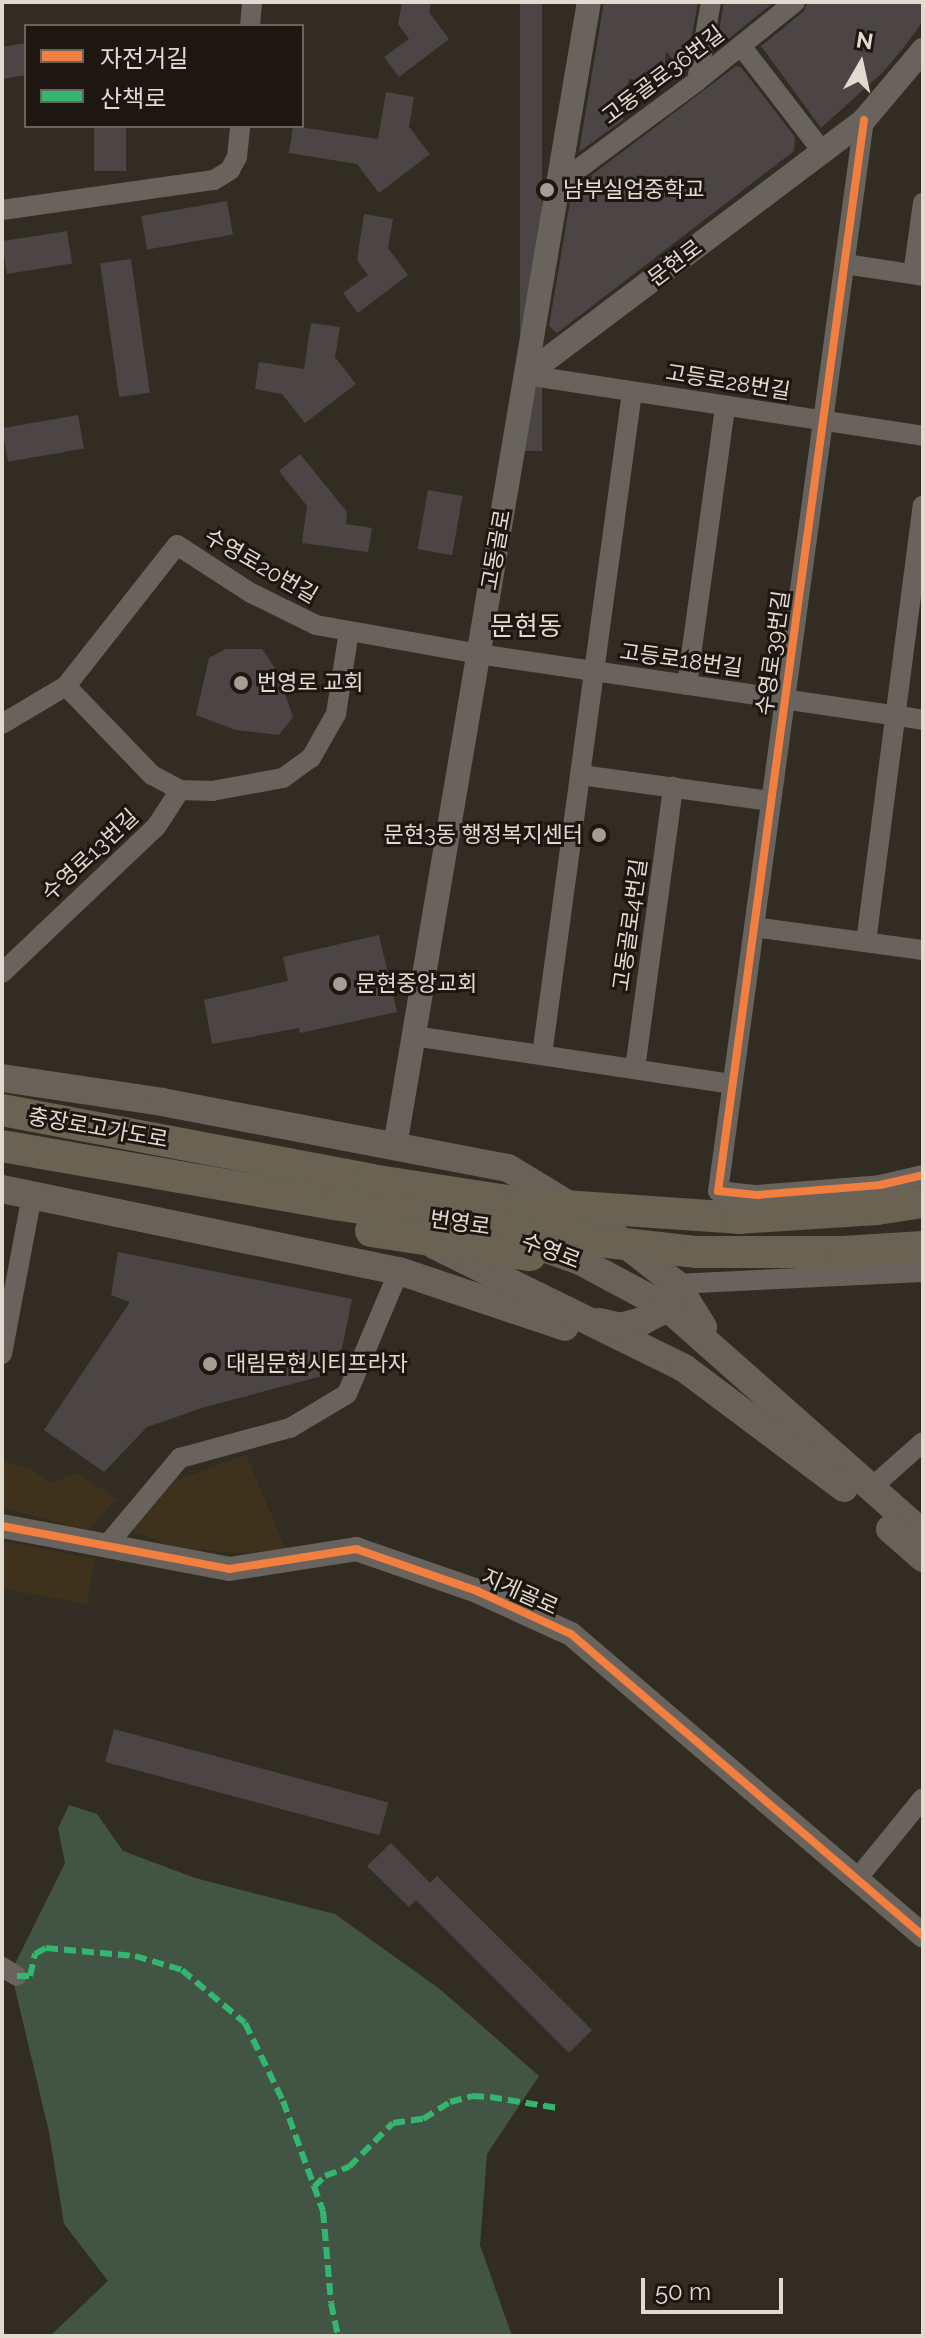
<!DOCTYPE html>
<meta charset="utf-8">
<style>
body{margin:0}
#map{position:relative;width:925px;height:2338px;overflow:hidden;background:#322d23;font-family:Raleway,"Noto Sans KR",sans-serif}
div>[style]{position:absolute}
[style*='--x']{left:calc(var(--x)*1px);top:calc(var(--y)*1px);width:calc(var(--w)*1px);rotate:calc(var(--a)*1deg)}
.built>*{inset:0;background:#3f321d;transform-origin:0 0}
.green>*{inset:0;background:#425443}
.building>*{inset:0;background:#4b4645;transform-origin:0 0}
.minor>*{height:20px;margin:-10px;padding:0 10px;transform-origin:10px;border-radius:10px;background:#68635c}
.tertiary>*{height:24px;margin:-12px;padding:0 12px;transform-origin:12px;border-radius:12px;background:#68635c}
.secondary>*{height:28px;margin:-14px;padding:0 14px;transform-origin:14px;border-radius:14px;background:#686359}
.trunk>*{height:32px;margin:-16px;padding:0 16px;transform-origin:16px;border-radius:16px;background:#6a6353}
.quiet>*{height:6px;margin-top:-3px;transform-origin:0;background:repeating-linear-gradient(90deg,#33b770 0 12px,transparent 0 18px)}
.cycleway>*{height:8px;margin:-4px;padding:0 4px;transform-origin:4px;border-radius:4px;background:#f27e40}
.dots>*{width:22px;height:22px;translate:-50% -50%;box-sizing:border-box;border:4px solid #1c1710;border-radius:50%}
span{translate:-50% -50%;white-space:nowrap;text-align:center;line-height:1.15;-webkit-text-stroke:6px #1c1710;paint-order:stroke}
.street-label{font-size:22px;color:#e0dacf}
.poi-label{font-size:22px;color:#e0dacf}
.left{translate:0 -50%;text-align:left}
.right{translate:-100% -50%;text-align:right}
.quarter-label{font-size:26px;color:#e0dacf}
.frame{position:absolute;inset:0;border:4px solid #e0dacf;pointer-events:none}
.legend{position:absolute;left:24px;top:24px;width:280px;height:104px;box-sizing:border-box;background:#1c1710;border:2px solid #6a655c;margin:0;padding:10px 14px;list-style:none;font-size:24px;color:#e0dacf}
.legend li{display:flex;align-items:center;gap:16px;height:40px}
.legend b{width:40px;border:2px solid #6a655c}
.north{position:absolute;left:821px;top:24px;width:80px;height:80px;-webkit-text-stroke:6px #1c1710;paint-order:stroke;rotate:9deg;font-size:22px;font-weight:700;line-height:32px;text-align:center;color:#e0dacf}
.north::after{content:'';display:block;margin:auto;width:28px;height:36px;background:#e0dacf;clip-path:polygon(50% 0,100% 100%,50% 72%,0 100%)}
.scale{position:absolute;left:641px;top:2278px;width:142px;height:36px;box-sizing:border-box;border:4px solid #e0dacf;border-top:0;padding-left:10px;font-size:24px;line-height:28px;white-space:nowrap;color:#e0dacf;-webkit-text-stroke:6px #1c1710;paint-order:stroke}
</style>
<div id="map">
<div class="built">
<i style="clip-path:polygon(246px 1455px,286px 1550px,231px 1553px,172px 1546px,131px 1530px,147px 1508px,177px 1480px)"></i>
<i style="clip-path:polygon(2px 1460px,34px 1471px,51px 1483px,77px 1473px,117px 1499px,88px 1530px,2px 1508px)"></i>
<i style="left:2px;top:1541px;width:95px;height:46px;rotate:11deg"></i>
</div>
<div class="green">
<i style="clip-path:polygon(69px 1805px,97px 1814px,123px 1851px,195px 1878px,335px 1914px,441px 1990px,539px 2076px,487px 2154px,480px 2245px,512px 2336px,50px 2336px,108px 2281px,64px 2224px,49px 2132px,11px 1972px,65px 1863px,58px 1828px)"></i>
</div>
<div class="building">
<i style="clip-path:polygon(402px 2px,431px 2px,429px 12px,449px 39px,399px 77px,384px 57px,409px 39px,398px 24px)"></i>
<i style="left:520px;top:2px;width:22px;height:449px"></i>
<i style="clip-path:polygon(604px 2px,698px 2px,687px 63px,673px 60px,666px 51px,663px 85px,629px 79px,623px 120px,579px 152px)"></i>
<i style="clip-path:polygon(724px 2px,774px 2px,716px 49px)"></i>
<i style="clip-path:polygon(808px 2px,923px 2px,923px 21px,904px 47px,883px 72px,821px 128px,761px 46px,803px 12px)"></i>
<i style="clip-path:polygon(26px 43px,26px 75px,2px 79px,2px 47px)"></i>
<i style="clip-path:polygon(736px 66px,741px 67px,795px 137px,794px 151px,557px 333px,549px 326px,572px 190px)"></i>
<i style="clip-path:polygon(386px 92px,414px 97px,409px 127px,430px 154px,379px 193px,357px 164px,289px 153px,293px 126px,378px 139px)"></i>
<i style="left:94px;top:126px;width:32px;height:45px"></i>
<i style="left:227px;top:201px;width:34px;height:87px;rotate:80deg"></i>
<i style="clip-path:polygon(364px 214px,393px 219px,388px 248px,408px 275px,358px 313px,343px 293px,368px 275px,357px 260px)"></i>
<i style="left:67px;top:231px;width:33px;height:66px;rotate:81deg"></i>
<i style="left:131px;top:259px;width:135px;height:31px;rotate:82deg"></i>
<i style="clip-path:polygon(311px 323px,340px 327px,335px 357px,356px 384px,305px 423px,282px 394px,255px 389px,259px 362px,304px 369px)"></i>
<i style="left:78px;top:415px;width:34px;height:77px;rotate:80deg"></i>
<i style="clip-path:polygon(300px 454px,347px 512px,346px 524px,372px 528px,368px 552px,302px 543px,307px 506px,279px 471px)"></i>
<i style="left:428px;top:490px;width:35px;height:60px;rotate:10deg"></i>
<i style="clip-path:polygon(226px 649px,262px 649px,277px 671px,293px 717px,279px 735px,236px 730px,196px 715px,209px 658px)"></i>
<i style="clip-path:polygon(379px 935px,397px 1012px,300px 1033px,299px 1028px,212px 1044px,204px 1000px,288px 981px,283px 957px)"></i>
<i style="clip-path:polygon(118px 1252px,352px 1299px,341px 1353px,322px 1376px,205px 1407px,147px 1427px,104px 1472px,44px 1430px,130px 1302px,111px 1295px)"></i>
<i style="left:114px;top:1729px;width:284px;height:34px;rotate:15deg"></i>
<i style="clip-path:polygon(391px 1843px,430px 1883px,437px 1876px,592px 2030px,569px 2053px,416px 1900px,409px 1907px,367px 1866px)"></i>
</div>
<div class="minor">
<i style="--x:250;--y:26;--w:24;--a:-85"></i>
<i style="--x:741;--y:46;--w:134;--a:52.3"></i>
<i style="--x:697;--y:81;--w:80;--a:-80"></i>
<i style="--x:864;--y:120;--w:1081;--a:97.76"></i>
<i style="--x:718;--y:1191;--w:39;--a:6"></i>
<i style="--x:757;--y:1195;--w:123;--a:-4.6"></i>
<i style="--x:880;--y:1185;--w:44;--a:-13.1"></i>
<i style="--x:558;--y:184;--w:173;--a:-36.5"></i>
<i style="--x:697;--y:81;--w:126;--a:-38.9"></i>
<i style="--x:2;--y:210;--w:214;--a:-8.1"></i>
<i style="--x:214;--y:180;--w:19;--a:-32"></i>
<i style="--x:230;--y:170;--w:15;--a:-62"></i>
<i style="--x:237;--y:157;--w:31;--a:-84"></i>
<i style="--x:845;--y:264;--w:79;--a:8.7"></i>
<i style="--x:913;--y:274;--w:72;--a:-82"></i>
<i style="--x:526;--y:375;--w:402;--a:8.7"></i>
<i style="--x:687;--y:685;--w:282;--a:-82.2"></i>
<i style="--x:66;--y:686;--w:124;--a:46"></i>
<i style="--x:152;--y:775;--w:32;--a:28"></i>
<i style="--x:2;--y:724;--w:74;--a:-30.7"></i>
<i style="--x:66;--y:686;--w:179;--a:-51.8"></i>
<i style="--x:177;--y:545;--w:88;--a:33"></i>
<i style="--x:251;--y:593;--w:72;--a:26.2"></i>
<i style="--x:316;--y:625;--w:165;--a:10.1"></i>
<i style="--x:478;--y:654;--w:450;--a:8.4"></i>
<i style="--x:581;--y:775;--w:192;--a:7.8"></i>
<i style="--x:754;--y:927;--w:171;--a:7.8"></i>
<i style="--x:866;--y:942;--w:440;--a:-82.6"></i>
<i style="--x:2;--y:973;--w:212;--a:-43.5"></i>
<i style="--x:156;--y:827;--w:44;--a:-57"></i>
<i style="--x:180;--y:790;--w:32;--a:2"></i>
<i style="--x:212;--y:791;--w:72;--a:-10.4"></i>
<i style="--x:283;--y:778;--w:34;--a:-36"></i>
<i style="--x:311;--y:758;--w:51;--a:-60.4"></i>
<i style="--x:336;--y:714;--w:84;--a:-81.1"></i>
<i style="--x:414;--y:1036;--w:322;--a:8.6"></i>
<i style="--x:542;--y:1055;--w:669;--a:-82.27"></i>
<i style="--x:635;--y:1069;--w:285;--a:-82.3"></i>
<i style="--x:676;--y:1284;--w:247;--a:-2.8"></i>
<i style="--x:2;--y:1354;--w:162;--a:-79.3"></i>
<i style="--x:871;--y:1488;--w:69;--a:-41.5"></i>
<i style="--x:107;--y:1545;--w:114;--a:-50"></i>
<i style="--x:180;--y:1458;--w:114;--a:-15.3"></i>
<i style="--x:290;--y:1428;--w:66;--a:-30.8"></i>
<i style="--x:347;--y:1394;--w:134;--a:-67.1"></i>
<i style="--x:857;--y:1879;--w:104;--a:-50.8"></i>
<i style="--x:2;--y:1967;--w:17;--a:31"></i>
</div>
<div class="tertiary">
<i style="--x:526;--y:375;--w:423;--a:-37"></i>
<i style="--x:864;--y:120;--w:92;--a:-49.9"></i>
<i style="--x:395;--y:1146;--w:1160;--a:-80.38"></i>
<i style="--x:2;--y:1526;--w:231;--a:10.7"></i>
<i style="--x:229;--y:1569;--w:129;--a:-8.9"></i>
<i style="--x:356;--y:1549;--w:128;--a:19.1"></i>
<i style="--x:477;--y:1591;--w:103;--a:24.6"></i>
<i style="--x:571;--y:1634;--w:464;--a:40.6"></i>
</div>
<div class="secondary">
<i style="--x:2;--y:1078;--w:162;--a:8.5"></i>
<i style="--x:162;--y:1102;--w:352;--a:10.8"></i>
<i style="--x:508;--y:1168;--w:104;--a:31.2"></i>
<i style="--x:597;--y:1222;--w:100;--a:38.1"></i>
<i style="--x:676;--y:1284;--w:51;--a:57.9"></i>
<i style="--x:2;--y:1189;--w:405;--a:11.7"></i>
<i style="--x:399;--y:1271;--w:175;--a:18.6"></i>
<i style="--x:521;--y:1240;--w:63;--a:19.6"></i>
<i style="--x:580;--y:1261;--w:100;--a:28.1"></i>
<i style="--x:668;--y:1308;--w:341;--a:41.5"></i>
<i style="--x:434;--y:1245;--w:279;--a:26.2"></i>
<i style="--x:684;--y:1368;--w:200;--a:36.9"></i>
<i style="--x:599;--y:1322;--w:22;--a:13"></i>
<i style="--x:620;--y:1327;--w:23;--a:-15"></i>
<i style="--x:642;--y:1321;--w:29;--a:-27"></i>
<i style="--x:668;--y:1308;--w:13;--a:-72"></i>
<i style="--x:890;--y:1529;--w:44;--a:41.3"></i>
</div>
<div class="trunk">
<i style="--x:2;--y:1110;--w:376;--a:10.7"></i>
<i style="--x:371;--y:1180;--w:151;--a:8.8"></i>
<i style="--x:520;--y:1203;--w:219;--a:3.9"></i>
<i style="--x:738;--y:1218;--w:139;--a:-3.7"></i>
<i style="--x:877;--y:1209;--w:47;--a:-8.7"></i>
<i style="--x:2;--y:1146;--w:337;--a:9.9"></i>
<i style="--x:334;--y:1204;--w:204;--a:8.4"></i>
<i style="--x:536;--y:1234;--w:162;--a:6.4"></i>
<i style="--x:697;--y:1252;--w:146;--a:0"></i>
<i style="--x:843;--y:1252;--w:80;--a:-3.6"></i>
<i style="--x:371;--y:1231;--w:161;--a:8.6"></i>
</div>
<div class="quiet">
<i style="--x:17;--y:1976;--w:13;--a:0"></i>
<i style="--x:30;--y:1976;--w:23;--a:-77"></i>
<i style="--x:35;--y:1954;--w:13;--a:-29"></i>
<i style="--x:46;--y:1948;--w:89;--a:5.1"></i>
<i style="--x:135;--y:1956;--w:49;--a:16.6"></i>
<i style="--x:182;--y:1970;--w:82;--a:40.1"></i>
<i style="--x:245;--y:2023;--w:87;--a:64"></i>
<i style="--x:283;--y:2101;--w:117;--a:70"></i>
<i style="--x:323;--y:2211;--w:92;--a:85"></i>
<i style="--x:331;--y:2303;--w:34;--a:78"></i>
<i style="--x:314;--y:2187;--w:16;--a:-45"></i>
<i style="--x:325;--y:2176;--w:26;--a:-21"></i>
<i style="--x:349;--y:2167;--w:62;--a:-45"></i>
<i style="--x:393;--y:2123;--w:30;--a:-8"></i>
<i style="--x:423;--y:2119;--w:32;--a:-32"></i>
<i style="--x:450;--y:2102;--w:23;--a:-15"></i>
<i style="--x:472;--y:2096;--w:18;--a:3"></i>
<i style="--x:490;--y:2097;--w:69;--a:9.2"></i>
</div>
<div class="cycleway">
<i style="--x:864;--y:120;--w:1081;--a:97.76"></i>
<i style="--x:718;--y:1191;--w:39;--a:6"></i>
<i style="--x:757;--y:1195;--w:123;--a:-4.6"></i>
<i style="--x:880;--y:1185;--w:44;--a:-13.1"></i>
<i style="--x:2;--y:1526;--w:231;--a:10.7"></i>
<i style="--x:229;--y:1569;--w:129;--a:-8.9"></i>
<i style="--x:356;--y:1549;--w:128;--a:19.1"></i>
<i style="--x:477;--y:1591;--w:103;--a:24.6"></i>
<i style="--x:571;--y:1634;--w:464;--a:40.6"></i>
</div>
<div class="dots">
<i style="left:547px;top:190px;background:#a39d93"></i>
<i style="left:241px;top:683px;background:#a39d93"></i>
<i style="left:599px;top:835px;background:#a39d93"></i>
<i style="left:340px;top:984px;background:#a39d93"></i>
<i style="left:210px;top:1364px;background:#a39d93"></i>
</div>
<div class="street-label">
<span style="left:663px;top:75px;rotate:-37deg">고동골로36번길</span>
<span style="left:675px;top:263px;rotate:-37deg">문현로</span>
<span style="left:728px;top:382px;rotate:9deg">고등로28번길</span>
<span style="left:496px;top:550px;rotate:-80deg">고동골로</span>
<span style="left:261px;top:566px;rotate:30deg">수영로20번길</span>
<span style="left:773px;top:653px;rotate:-82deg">수영로39번길</span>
<span style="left:681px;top:660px;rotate:8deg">고등로18번길</span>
<span style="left:90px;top:855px;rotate:-43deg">수영로13번길</span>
<span style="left:630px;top:925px;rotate:-82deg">고동골로4번길</span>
<span style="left:98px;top:1128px;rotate:10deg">충장로고가도로</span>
<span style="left:460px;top:1223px;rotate:8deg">번영로</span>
<span style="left:551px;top:1251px;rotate:21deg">수영로</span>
<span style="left:520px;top:1592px;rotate:24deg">지게골로</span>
</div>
<div class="poi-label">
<span class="left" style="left:563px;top:190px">남부실업중학교</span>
<span class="left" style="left:257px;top:683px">번영로 교회</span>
<span class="right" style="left:583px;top:835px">문현3동 행정복지센터</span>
<span class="left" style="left:356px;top:984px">문현중앙교회</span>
<span class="left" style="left:226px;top:1364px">대림문현시티프라자</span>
</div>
<div class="quarter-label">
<span style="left:526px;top:627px">문현동</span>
</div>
<div class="frame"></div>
<ul class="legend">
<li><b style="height:10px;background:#f27e40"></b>자전거길</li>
<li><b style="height:10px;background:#33b770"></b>산책로</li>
</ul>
<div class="north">N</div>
<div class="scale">50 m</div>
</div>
